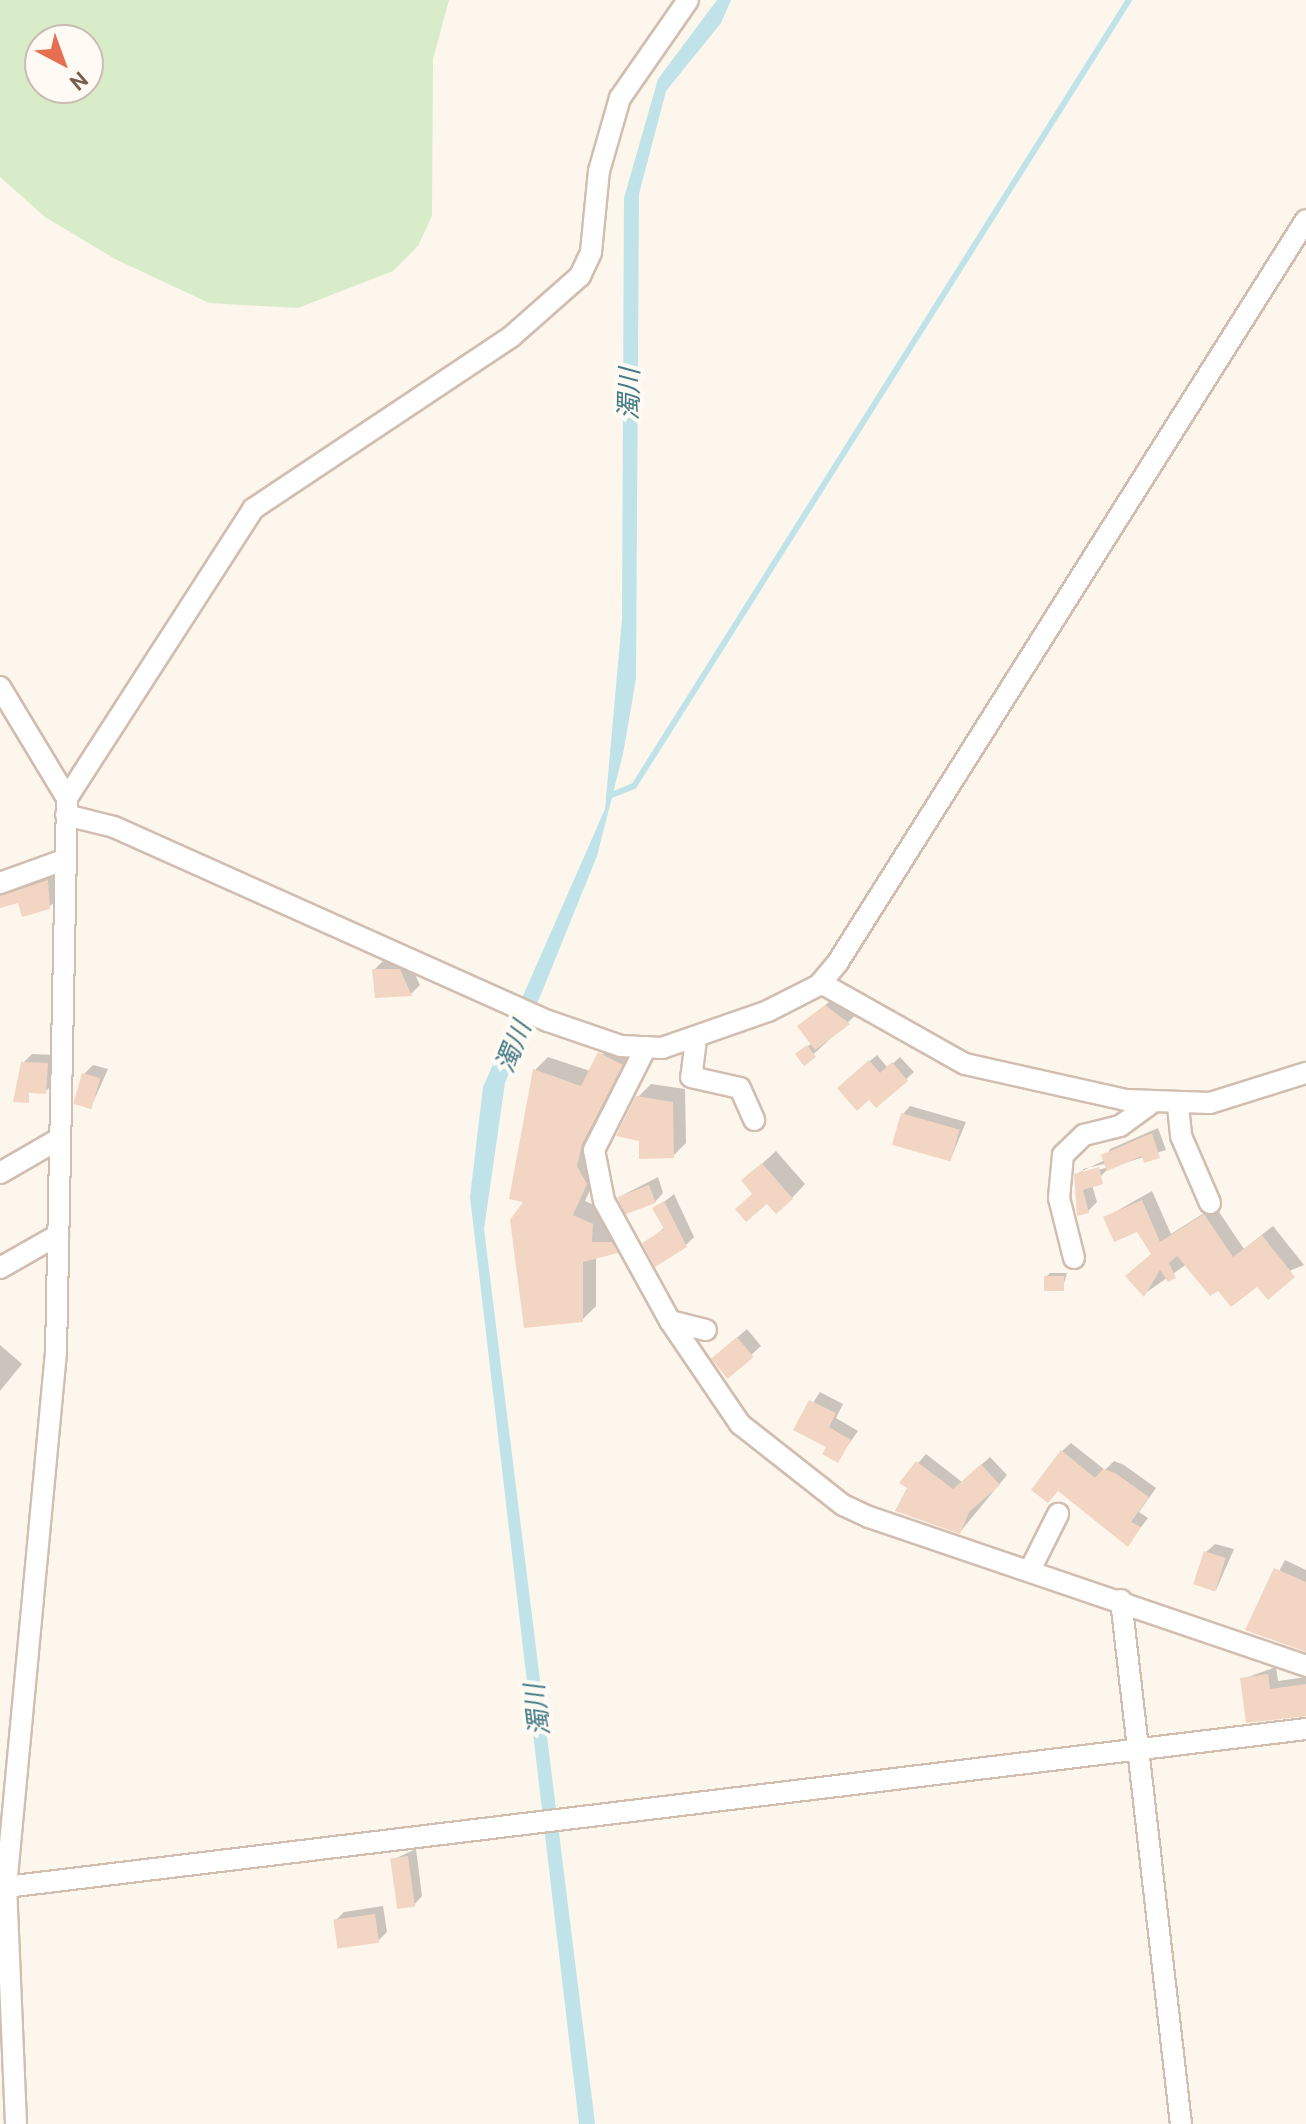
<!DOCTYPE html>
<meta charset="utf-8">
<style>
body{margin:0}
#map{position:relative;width:1306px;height:2124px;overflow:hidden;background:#fdf6ec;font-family:Cabin,"Noto Sans JP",sans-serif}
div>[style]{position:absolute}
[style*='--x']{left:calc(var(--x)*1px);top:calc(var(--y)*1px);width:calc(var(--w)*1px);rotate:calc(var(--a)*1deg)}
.green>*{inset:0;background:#d8ecc9}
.water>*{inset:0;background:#bfe3e8}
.shadow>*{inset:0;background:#0003}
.stream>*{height:6px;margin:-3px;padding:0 3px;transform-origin:3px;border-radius:3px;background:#bfe3e8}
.building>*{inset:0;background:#f3d5c3;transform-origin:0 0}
.roads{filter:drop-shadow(2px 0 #d1beb0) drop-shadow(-2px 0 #d1beb0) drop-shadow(0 2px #d1beb0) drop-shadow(0 -2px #d1beb0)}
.minor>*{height:20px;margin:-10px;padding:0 10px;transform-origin:10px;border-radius:10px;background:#fff}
span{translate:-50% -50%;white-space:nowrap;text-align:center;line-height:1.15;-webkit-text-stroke:8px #fffaf3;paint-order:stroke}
.water-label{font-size:26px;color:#437c86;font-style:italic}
.north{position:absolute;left:24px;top:24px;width:80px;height:80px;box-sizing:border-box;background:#fffaf3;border:2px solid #cabbb1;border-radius:50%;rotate:139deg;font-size:22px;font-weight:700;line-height:32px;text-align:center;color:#7a5c4d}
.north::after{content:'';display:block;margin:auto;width:28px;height:36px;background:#e76f51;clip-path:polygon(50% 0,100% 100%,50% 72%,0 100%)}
</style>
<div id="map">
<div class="green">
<i style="clip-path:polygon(evenodd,0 0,449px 0,433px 59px,432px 216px,418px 246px,393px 271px,298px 308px,209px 303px,115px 259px,45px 217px,0 177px,0 0,40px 40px,88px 40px,88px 88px,40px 88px,40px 40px)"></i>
</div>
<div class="water">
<i style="clip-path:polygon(717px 0,731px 0,721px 23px,666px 91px,639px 194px,636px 679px,623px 754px,597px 856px,505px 1083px,484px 1229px,593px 2107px,595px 2124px,579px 2124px,470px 1197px,483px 1087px,605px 809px,622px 619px,624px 198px,658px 79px)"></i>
</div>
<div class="shadow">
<i style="clip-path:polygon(56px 873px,58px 899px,49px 907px,20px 901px,0 906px,0 890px)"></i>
<i style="clip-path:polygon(383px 961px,409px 961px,420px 985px,411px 994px,376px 996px,374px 970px)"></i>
<i style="clip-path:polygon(835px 997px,857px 1014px,804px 1063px,802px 1051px,812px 1043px,800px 1026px)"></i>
<i style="clip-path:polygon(613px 1040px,635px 1051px,595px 1129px,600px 1169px,585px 1201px,606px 1210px,605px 1229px,625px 1229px,630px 1238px,596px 1257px,596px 1306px,582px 1320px,527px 1200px,535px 1070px,548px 1057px,590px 1071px)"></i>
<i style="clip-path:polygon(32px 1054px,56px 1055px,54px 1083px,45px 1092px,23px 1063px)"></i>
<i style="clip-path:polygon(877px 1055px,888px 1068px,900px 1057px,914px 1072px,877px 1106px,846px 1081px)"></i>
<i style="clip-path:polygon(93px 1065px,108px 1069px,91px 1107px,84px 1074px)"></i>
<i style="clip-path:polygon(651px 1084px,685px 1089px,686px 1143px,673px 1156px,641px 1140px,638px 1097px)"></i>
<i style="clip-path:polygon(910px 1106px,966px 1122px,951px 1158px,903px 1114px)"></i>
<i style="clip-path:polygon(evenodd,1158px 1128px,1166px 1150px,1109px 1168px,1092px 1185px,1097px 1202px,1088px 1211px,1076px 1174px,1105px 1160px,1110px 1149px,1158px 1128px,1108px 1163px,1109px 1167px,1083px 1174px,1083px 1169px,1108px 1163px)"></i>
<i style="clip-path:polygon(776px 1151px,805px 1184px,792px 1198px,743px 1181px)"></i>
<i style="clip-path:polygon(658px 1177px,663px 1193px,655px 1202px,619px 1197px)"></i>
<i style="clip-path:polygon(1152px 1191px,1171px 1234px,1215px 1206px,1244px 1249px,1273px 1226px,1304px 1265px,1257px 1284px,1187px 1264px,1144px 1294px,1153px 1254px,1138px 1230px,1106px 1217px)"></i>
<i style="clip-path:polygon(674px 1194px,694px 1237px,685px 1246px,645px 1244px,665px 1227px,655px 1209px)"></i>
<i style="clip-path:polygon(1050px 1273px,1067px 1273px,1062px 1290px,1046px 1277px)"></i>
<i style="clip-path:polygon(747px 1329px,761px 1346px,727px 1377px,723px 1350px)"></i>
<i style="clip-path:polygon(0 1345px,22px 1364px,0 1391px)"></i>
<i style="clip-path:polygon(820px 1392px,843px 1404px,836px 1418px,858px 1431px,837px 1461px,829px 1446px,796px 1429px)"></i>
<i style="clip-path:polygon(1071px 1443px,1105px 1470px,1114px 1461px,1124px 1465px,1156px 1488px,1139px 1512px,1148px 1518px,1128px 1544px,1062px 1451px)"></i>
<i style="clip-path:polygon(926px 1454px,962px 1482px,990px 1457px,1007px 1475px,960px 1532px,902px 1482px)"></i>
<i style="clip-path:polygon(1215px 1544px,1234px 1549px,1216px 1590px,1206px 1552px)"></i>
<i style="clip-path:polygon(1285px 1560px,1306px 1570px,1306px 1647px,1248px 1629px)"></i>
<i style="clip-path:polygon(1276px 1667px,1278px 1681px,1306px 1677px,1306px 1716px,1248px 1721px,1242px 1679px)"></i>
<i style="clip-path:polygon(416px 1849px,422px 1896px,414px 1905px,392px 1860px)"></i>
<i style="clip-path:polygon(383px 1906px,387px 1932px,378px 1941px,335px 1921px,344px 1912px)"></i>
</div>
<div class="stream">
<i style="--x:609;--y:796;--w:27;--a:-22"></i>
<i style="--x:634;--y:786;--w:929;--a:-57.8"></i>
</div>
<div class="building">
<i style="clip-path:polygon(48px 880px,50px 909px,22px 917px,18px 903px,0 908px,0 896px)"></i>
<i style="clip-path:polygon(372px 969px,400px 969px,412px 996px,375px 998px)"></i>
<i style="clip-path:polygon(825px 1005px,850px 1024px,815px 1050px,797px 1026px)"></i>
<i style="left:807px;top:1045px;width:15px;height:15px;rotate:53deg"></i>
<i style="clip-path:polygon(598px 1052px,623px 1065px,582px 1144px,577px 1166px,587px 1184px,573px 1215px,593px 1224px,592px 1242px,612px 1242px,618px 1253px,583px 1262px,583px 1322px,524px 1328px,510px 1220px,523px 1202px,509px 1199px,533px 1069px,581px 1086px)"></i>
<i style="clip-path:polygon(869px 1060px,880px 1073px,892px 1062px,908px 1081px,876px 1108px,869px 1100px,857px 1111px,837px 1088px)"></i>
<i style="clip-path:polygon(21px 1062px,48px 1063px,46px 1094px,29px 1093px,29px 1103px,13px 1102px)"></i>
<i style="left:82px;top:1073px;width:19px;height:32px;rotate:16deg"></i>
<i style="clip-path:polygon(636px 1096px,673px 1102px,674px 1158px,639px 1159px,639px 1141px,616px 1136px)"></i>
<i style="left:901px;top:1113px;width:61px;height:33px;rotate:16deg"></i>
<i style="clip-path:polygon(1152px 1133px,1160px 1158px,1144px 1163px,1142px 1156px,1107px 1171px,1101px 1155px)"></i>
<i style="clip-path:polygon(762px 1163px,793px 1199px,776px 1214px,767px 1204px,746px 1222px,735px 1209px,752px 1194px,741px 1180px)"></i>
<i style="clip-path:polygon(1099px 1167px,1103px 1184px,1083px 1190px,1089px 1213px,1077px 1216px,1074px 1174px)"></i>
<i style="left:649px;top:1185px;width:19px;height:34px;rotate:69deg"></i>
<i style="clip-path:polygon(1142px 1200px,1160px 1242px,1204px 1214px,1233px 1257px,1262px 1235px,1295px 1277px,1268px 1300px,1257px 1287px,1231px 1307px,1218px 1291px,1210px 1296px,1177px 1256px,1169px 1263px,1176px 1278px,1168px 1282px,1160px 1270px,1144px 1297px,1125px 1276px,1151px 1254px,1137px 1232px,1114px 1242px,1103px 1217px)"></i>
<i style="clip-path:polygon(664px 1201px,687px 1247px,655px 1267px,642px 1243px,664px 1229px,652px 1208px)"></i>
<i style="left:1044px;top:1276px;width:20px;height:15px"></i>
<i style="left:737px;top:1337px;width:26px;height:34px;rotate:50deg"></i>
<i style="clip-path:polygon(809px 1400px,836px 1413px,829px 1427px,851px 1440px,838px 1463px,822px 1454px,826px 1447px,793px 1430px)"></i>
<i style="clip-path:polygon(1061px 1450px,1095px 1478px,1103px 1469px,1115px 1473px,1149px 1497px,1131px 1522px,1141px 1527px,1128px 1547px,1058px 1491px,1048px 1503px,1031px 1490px)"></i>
<i style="clip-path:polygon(916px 1461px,953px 1489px,981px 1464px,1000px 1485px,969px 1512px,960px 1534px,895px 1511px,907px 1488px,899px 1483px)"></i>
<i style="left:1204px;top:1551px;width:23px;height:35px;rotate:18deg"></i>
<i style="clip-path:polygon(1274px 1568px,1306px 1582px,1306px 1652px,1245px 1630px)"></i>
<i style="clip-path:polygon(1268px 1674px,1270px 1689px,1306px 1684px,1306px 1716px,1246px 1723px,1240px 1678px)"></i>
<i style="left:408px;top:1856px;width:51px;height:18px;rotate:82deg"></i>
<i style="left:375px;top:1914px;width:29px;height:42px;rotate:82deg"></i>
</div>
<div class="roads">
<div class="minor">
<i style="--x:0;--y:687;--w:130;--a:58.9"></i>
<i style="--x:66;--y:815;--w:49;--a:14"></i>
<i style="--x:114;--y:827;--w:475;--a:24.1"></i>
<i style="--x:548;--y:1021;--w:77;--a:18.9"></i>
<i style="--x:621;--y:1046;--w:41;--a:2.8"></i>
<i style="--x:662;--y:1048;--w:112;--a:-19.2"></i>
<i style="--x:768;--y:1011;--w:57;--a:-27"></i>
<i style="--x:819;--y:985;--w:30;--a:-50"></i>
<i style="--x:838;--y:962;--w:877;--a:-57.76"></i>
<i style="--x:0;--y:883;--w:68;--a:-19.8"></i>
<i style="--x:821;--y:983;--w:165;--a:29.4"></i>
<i style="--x:965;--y:1064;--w:165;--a:12.6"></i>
<i style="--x:1126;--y:1100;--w:84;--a:2"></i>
<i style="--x:1210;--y:1103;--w:101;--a:-17.4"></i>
<i style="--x:696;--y:1039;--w:38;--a:97"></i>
<i style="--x:691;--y:1077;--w:50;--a:12.7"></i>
<i style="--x:740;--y:1088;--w:35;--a:66"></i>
<i style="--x:646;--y:1047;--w:115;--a:116.8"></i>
<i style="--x:594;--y:1150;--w:52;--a:78.9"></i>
<i style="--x:604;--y:1201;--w:137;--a:61.2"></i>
<i style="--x:670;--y:1321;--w:125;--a:55.8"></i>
<i style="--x:740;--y:1424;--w:131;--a:38.2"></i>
<i style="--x:843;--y:1505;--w:29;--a:25"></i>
<i style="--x:869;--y:1517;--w:462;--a:18.8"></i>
<i style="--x:1178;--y:1106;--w:30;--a:84"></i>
<i style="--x:1181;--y:1136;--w:73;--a:66.6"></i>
<i style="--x:0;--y:1173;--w:68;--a:-30"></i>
<i style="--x:1074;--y:1258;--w:62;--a:-104"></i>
<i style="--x:1059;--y:1198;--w:43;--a:-84.7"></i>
<i style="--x:1063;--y:1155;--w:29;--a:-44"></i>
<i style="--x:1084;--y:1135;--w:37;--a:-14"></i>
<i style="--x:1120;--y:1126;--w:37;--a:-36"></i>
<i style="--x:0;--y:1268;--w:67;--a:-29.6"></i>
<i style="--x:670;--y:1321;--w:37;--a:14"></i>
<i style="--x:1030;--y:1570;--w:63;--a:-63.4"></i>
<i style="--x:1121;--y:1600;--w:527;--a:83.47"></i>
<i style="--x:6;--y:1887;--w:1310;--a:-6.93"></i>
<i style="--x:16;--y:2124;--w:237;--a:-92.4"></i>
<i style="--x:6;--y:1887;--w:537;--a:-84.66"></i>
<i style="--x:56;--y:1352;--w:554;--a:-88.86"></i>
<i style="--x:67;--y:798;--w:344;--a:-57.2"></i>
<i style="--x:253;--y:509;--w:311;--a:-33.7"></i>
<i style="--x:512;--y:336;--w:91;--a:-41.4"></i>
<i style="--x:580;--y:276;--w:26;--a:-65"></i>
<i style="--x:591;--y:252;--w:81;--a:-84.4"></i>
<i style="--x:599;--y:171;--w:76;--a:-74"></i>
<i style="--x:620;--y:98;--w:119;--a:-55.2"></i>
</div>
</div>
<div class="water-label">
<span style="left:630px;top:394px;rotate:-89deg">濁川</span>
<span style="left:514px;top:1047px;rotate:-68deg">濁川</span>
<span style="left:538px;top:1710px;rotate:-97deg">濁川</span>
</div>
<div class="north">N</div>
</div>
